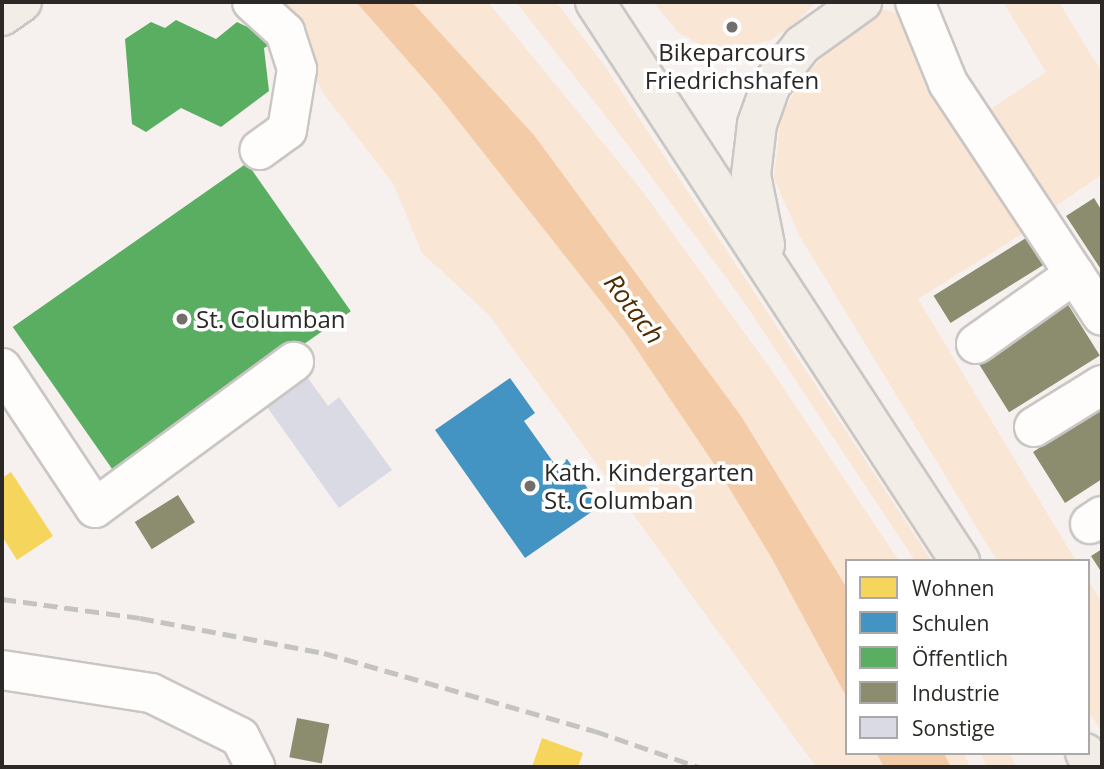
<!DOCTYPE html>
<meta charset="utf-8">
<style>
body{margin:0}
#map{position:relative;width:1104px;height:769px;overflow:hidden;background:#f6f1ee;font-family:"Open Sans",sans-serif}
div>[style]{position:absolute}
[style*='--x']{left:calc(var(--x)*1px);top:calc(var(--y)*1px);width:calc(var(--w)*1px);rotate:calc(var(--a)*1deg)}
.green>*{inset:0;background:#fae6d5}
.water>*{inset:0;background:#f4cba7}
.homes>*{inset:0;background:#f6d55c}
.schools>*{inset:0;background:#4393c3}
.public>*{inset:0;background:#5aae61;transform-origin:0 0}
.industry>*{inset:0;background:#8c8c6e;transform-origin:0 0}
.building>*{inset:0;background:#dadae5}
.roads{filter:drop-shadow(2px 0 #c9c6c4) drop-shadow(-2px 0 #c9c6c4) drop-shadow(0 2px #c9c6c4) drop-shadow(0 -2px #c9c6c4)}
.minor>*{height:38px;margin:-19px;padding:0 19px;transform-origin:19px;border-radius:19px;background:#fefdfc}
.major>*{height:38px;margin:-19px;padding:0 19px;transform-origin:19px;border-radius:19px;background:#f3ede7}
.rail>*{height:5px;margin-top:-2.5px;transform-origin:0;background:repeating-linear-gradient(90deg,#c5c3c2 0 14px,transparent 0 21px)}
.dots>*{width:19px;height:19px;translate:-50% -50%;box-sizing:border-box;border:4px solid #fff;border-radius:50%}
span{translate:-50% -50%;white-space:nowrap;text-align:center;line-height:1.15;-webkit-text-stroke:7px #fff;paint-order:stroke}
.poi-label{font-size:24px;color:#2b2825}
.left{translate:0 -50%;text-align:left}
.water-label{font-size:26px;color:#4f2c02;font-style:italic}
.frame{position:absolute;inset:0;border:4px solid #2b2825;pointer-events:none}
.legend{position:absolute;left:845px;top:559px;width:245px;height:196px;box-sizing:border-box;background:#fff;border:2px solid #aaa9a8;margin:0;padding:9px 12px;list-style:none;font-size:21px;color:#2b2825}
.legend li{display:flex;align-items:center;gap:14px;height:35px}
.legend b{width:35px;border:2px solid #aaa9a8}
</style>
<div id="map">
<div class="green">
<i style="clip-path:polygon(263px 2px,356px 2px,437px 94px,625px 332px,720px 473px,771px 557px,847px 698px,847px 753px,876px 753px,884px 767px,816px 767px,488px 314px,422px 253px,393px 183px,322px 92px,297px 38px)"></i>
<i style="clip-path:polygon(412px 2px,488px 2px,640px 188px,770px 368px,899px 561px,847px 561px,847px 588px,741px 416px,534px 135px)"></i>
<i style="clip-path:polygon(516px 2px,556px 2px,604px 65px,932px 561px,915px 561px,744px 302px,621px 136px)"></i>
<i style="clip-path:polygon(653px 2px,816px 2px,798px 21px,771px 40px,744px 47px,710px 50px,679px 33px)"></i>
<i style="clip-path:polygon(1003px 2px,1059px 2px,1102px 73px,1102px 179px,1100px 176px,1050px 210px,986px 112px,1046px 72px)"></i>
<i style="clip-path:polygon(883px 9px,904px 15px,1025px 232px,918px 299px,1076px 561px,997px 561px,799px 235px,774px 178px,781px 116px,801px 80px,845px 34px)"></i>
<i style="clip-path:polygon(1088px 580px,1102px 603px,1102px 731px,1088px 711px)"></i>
<i style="clip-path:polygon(944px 753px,964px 753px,970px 767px,951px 767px)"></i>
<i style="clip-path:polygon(981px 753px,1010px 753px,1016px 767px,986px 767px)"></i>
</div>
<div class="water">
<i style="clip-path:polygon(356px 2px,412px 2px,534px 135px,741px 416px,847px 588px,847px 698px,771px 557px,720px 473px,625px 332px,437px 94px)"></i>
<i style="clip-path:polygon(876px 753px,944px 753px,951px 767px,884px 767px)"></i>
</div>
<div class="homes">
<i style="clip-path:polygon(11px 472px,53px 536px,17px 560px,2px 536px,2px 478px)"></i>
<i style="clip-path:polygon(542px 738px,583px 753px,578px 767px,532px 767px)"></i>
</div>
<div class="schools">
<i style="clip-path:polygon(510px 378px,535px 413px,524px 421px,556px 466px,567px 459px,600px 506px,525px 558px,435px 430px)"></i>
</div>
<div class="public">
<i style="clip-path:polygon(176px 20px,216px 39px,237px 22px,277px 41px,264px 48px,269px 91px,221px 127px,181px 108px,146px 132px,132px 124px,125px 39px,151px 22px,165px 28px)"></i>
<i style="left:247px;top:163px;width:181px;height:286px;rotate:55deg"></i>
</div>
<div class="industry">
<i style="clip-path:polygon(1094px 198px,1102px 211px,1102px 271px,1066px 216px)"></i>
<i style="left:1026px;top:238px;width:32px;height:109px;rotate:58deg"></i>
<i style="left:1067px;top:303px;width:62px;height:107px;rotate:58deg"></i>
<i style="clip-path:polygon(1102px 407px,1102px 479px,1065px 503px,1033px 452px)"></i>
<i style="left:178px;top:495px;width:32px;height:51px;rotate:58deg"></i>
<i style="clip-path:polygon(1102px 549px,1102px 573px,1091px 556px)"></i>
<i style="left:297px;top:718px;width:33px;height:40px;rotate:11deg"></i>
</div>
<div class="building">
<i style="clip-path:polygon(308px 378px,328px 406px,339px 397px,392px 470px,339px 508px,267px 407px)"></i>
</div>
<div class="roads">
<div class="minor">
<i style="--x:252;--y:2;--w:45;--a:42.3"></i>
<i style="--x:285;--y:32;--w:39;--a:72"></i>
<i style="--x:297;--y:69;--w:62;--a:99.3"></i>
<i style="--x:287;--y:130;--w:34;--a:144"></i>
<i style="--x:915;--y:2;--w:87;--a:67.8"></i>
<i style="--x:948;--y:83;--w:279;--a:56.5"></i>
<i style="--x:976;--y:344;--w:121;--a:-35.3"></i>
<i style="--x:2;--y:368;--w:168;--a:56.4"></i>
<i style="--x:95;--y:508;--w:247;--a:-36.3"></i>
<i style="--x:1034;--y:427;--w:80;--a:-31.7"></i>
<i style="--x:1090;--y:524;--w:14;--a:-34"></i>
<i style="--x:2;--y:670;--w:151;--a:8.8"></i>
<i style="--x:151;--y:693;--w:99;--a:26.3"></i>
<i style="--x:240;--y:737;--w:34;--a:63"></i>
</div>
<div class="major">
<i style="--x:595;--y:2;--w:668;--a:56.86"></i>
<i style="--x:2;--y:16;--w:24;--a:-35"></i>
<i style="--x:765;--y:245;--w:71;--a:-101.3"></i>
<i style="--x:751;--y:175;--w:51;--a:-83.3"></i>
<i style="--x:757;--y:124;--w:41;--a:-70.3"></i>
<i style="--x:771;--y:85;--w:51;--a:-52.2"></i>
<i style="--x:802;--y:45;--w:74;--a:-35.6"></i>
<i style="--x:1085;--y:753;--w:18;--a:52"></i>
</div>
</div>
<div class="rail">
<i style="--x:2;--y:599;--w:139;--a:7.8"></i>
<i style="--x:140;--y:618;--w:187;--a:10.8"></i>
<i style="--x:324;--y:653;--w:282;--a:16.1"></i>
<i style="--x:595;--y:731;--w:110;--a:19.1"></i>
</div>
<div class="dots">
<i style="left:732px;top:27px;background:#726e6b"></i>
<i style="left:182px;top:319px;background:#726e6b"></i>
<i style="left:530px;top:486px;background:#726e6b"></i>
</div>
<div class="poi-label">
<span style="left:732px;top:66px">Bikeparcours<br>Friedrichshafen</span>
<span class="left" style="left:196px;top:319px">St. Columban</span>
<span class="left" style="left:544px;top:486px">Kath. Kindergarten<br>St. Columban</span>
</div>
<div class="water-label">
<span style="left:634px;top:309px;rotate:53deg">Rotach</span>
</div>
<div class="frame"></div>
<ul class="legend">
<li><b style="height:19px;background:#f6d55c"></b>Wohnen</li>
<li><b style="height:19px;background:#4393c3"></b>Schulen</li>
<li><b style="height:19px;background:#5aae61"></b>Öffentlich</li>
<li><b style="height:19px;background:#8c8c6e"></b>Industrie</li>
<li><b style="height:19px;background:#dadae5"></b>Sonstige</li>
</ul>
</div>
